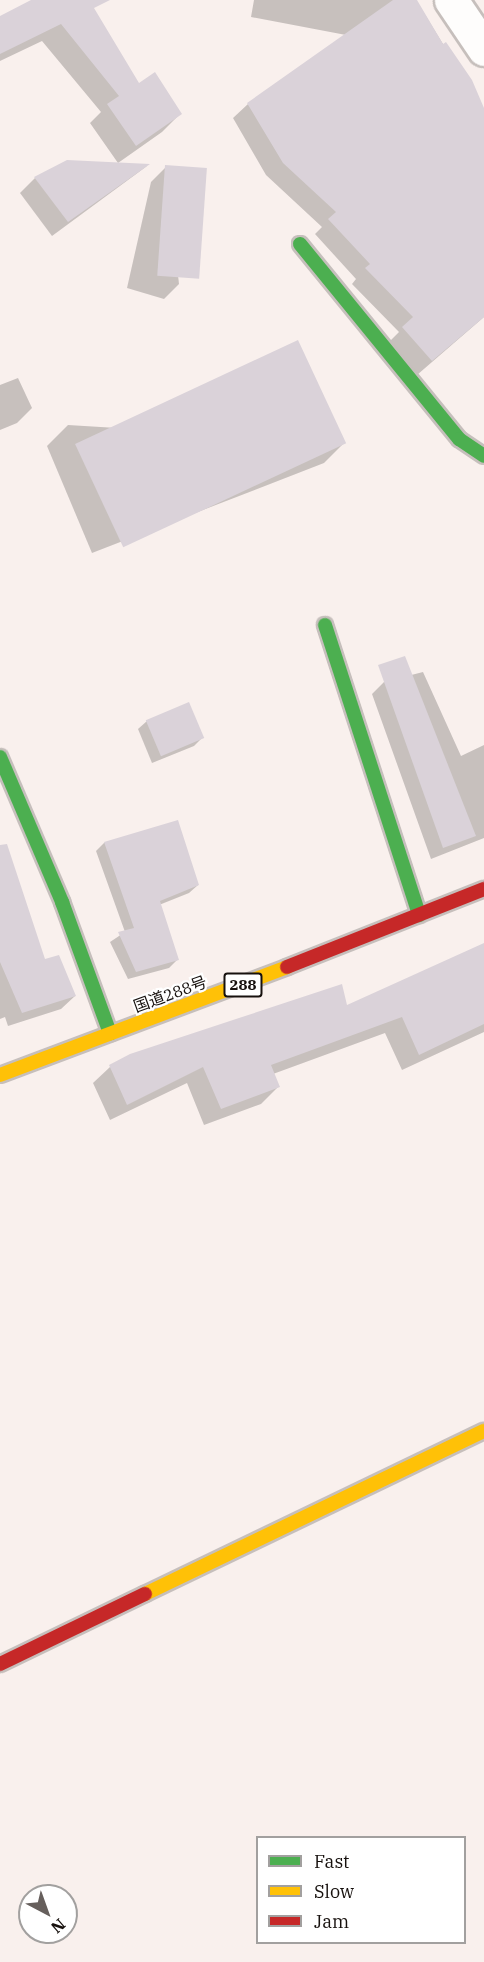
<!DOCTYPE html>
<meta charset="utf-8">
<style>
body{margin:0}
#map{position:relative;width:484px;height:1962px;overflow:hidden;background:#f9f0ed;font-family:"IBM Plex Serif","Noto Sans JP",serif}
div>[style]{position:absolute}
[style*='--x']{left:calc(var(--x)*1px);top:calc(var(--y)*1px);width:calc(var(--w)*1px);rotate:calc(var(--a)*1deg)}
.shadow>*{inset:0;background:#0003}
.building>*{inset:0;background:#dad2d9;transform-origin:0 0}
.roads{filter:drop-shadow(2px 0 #c6bfbc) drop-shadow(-2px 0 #c6bfbc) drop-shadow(0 2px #c6bfbc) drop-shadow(0 -2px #c6bfbc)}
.street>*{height:33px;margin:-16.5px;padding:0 16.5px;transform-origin:16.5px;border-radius:16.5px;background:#fefdfc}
.fast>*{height:14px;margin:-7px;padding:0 7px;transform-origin:7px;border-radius:7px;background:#4caf50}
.slow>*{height:14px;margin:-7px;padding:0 7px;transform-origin:7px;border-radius:7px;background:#ffc107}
.jam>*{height:14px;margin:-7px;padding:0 7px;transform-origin:7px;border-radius:7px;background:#c62828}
span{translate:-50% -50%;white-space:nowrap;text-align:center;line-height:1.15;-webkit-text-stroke:4.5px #fff;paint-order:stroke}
.shield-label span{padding:2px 4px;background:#fff;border:2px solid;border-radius:4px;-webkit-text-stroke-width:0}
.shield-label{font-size:15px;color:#17110e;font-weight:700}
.street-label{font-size:16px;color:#17110e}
.legend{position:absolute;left:256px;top:1836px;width:210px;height:108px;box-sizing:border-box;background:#fff;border:2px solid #a2a09f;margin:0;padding:8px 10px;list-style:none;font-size:18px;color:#17110e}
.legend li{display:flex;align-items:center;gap:12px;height:30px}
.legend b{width:30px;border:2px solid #a2a09f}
.north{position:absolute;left:18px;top:1884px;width:60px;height:60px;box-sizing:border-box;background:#fff;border:2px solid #a2a09f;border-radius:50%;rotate:139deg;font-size:16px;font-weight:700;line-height:24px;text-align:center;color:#17110e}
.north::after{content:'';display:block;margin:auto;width:21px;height:27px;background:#665f5c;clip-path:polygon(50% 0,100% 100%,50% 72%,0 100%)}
</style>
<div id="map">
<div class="shadow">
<i style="clip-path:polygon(35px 0,88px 0,138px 85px,180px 114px,162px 132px,118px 163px,90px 123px,101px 112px,42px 41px,0 61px,0 18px)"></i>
<i style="clip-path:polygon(254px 0,416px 0,484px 111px,484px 317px,417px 375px,389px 342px,399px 332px,352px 284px,356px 279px,315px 234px,322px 227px,266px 175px,233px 118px,248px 104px,346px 35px,251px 17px)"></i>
<i style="clip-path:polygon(147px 166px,52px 236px,20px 193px,35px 178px)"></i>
<i style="clip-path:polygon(166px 167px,179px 284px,164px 299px,127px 288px,151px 182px)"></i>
<i style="clip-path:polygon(18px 378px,32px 408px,17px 423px,0 430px,0 385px)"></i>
<i style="clip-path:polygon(68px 425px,345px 442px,324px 463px,92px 553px,47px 446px)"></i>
<i style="clip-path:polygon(423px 672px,461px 756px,484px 745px,484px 838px,431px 859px,372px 694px,384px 682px)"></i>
<i style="clip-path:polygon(147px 721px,202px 738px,194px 746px,152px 763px,138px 729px)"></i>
<i style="clip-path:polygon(177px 822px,198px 885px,189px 893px,159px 905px,178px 959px,169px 968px,128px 979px,110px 942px,125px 932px,96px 851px,104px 843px)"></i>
<i style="clip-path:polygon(0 874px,44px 961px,75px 996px,61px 1009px,8px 1026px,5px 1017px,0 1019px)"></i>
<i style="clip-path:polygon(484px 945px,484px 1032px,402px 1070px,385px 1033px,273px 1074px,278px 1087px,261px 1104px,204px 1125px,187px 1083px,110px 1120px,93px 1083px,110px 1067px,131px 1056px,346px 1007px)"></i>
</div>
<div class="building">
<i style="clip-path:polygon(31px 0,110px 0,94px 8px,139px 83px,155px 72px,182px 114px,136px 146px,107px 104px,119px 96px,61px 24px,0 54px,0 16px)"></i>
<i style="clip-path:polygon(393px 0,417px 0,443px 44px,446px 42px,472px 80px,484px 108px,484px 317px,432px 361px,402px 327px,413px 317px,365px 268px,370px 264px,328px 219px,336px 212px,283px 163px,247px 103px)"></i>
<i style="clip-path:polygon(67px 160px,150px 164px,68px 222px,34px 177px)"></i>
<i style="left:165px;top:165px;width:42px;height:111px;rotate:4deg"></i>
<i style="left:298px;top:340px;width:114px;height:246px;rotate:65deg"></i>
<i style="clip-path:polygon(405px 656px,476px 836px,443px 848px,378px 665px)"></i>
<i style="left:189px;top:702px;width:39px;height:47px;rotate:67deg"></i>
<i style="clip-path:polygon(178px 820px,199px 885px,160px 901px,179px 960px,136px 972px,118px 932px,134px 928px,104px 842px)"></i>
<i style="clip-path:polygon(7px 844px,45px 959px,59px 955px,76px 996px,22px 1013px,0 962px,0 845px)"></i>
<i style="clip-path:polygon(484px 943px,484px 1024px,419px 1055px,402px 1017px,271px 1065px,280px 1087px,221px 1109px,203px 1067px,127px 1105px,109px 1065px,130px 1054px,342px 984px,347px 1005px)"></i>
</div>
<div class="roads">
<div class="street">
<i style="--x:451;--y:0;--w:59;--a:56"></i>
</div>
<div class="fast">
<i style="--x:300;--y:244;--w:252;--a:50.8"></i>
<i style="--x:459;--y:439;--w:30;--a:34"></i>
<i style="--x:325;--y:625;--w:305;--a:72"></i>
<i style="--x:0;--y:757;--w:158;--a:66.8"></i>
<i style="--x:62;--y:902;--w:140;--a:69.9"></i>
</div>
<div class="slow">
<i style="--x:0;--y:1075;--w:307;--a:-20.6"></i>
<i style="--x:145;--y:1594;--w:376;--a:-25.7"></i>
</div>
<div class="jam">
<i style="--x:287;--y:967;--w:212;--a:-21.6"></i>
<i style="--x:0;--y:1664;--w:161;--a:-25.8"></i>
</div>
</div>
<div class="shield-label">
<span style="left:243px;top:985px">288</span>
</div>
<div class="street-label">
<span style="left:170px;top:994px;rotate:-20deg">国道288号</span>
</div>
<ul class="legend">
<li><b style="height:8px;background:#4caf50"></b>Fast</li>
<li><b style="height:8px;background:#ffc107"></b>Slow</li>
<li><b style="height:8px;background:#c62828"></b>Jam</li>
</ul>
<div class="north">N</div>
</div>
